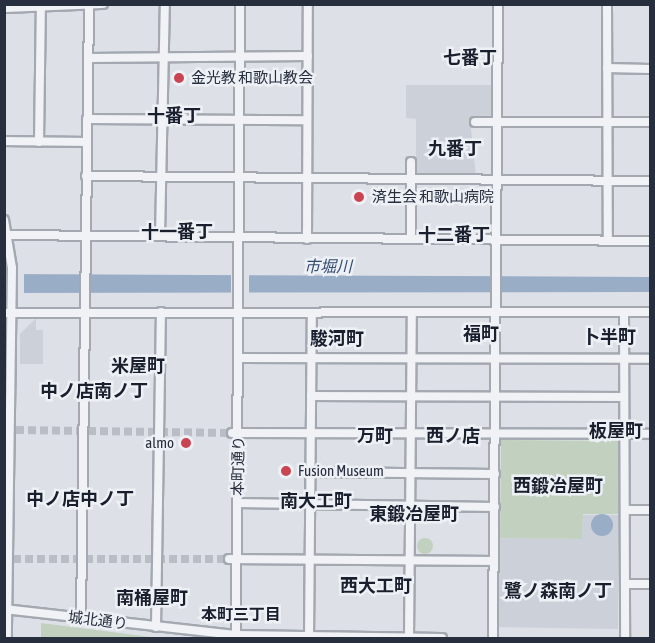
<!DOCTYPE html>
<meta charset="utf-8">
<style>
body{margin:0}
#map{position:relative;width:655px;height:643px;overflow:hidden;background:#dde1e7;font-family:"Asap Condensed","Noto Sans JP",sans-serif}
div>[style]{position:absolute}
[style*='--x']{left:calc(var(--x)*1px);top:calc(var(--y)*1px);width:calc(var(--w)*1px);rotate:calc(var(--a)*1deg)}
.built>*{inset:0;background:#ccd0d9}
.green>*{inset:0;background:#c2d1bf}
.round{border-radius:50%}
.water>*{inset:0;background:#99adc7}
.pier>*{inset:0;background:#dde1e7;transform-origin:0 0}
.minor-tunnel>*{height:8px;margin-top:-4px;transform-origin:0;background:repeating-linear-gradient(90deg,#b9bdc5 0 8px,transparent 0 12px)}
.roads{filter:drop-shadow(2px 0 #a3a8b1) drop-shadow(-2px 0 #a3a8b1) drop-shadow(0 2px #a3a8b1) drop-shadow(0 -2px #a3a8b1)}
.minor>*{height:8px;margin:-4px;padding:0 4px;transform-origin:4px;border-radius:4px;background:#f0f2f5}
.dots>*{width:16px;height:16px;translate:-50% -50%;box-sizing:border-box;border:3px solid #edf0f5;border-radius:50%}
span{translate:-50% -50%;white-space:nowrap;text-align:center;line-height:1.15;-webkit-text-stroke:5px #edf0f5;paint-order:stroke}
.poi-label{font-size:15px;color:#272e3d}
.left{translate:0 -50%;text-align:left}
.right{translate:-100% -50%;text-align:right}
.street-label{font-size:15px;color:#272e3d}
.water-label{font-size:16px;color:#324b70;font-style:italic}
.neighbourhood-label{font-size:16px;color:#1a1f2e;font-weight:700}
.quarter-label{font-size:18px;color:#1a1f2e;font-weight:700}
.frame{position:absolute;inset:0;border:6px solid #272e3d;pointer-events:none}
</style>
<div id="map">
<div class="built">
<i style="clip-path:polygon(406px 85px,493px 85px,493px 119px,470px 119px,476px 176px,416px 176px,416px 119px,406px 118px)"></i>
<i style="clip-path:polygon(36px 318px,36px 330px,43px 330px,43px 364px,20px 364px,20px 334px)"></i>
<i style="clip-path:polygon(583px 515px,619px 515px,618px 629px,499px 627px,499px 538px,582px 539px)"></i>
</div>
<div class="green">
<i style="clip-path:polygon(501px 440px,618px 441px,619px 514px,583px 514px,582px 539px,500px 538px)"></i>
<i class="round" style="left:417px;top:538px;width:16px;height:16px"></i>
<i style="clip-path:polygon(41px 623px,159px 638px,41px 638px)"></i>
</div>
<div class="water">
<i style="clip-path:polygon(4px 274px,650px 277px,650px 292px,5px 293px)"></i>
<i class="round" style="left:591px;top:514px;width:22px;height:22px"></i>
</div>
<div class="pier">
<i style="left:4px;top:271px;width:20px;height:23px"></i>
<i style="left:231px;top:272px;width:18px;height:22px"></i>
</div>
<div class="minor-tunnel">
<i style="--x:16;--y:430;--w:216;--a:0.8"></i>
<i style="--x:13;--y:559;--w:216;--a:0"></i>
</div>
<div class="roads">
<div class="minor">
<i style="--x:607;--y:4;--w:236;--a:89.8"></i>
<i style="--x:4;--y:8;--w:99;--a:-2.3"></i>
<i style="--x:89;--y:58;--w:219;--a:-0.5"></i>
<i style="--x:607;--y:68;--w:43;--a:1.3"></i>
<i style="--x:87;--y:119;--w:220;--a:0.3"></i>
<i style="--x:475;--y:122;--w:175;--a:0"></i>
<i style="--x:4;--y:141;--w:82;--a:0.7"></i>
<i style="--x:39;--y:142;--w:138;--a:-89.2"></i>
<i style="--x:86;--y:176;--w:564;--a:0.51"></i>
<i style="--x:4;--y:220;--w:49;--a:80.5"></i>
<i style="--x:12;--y:268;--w:370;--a:90.8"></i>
<i style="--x:4;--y:235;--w:646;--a:0.53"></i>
<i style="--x:160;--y:236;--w:232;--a:-88.8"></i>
<i style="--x:307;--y:239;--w:235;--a:-89.8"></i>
<i style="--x:411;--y:239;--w:77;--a:-90"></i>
<i style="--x:624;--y:312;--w:326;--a:89.8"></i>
<i style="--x:4;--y:313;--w:646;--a:-0.09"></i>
<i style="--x:239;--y:358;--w:411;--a:0.1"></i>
<i style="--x:311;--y:396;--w:313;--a:0.2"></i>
<i style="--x:232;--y:433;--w:418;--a:0.1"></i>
<i style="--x:310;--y:472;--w:185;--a:0.6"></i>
<i style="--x:237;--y:503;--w:258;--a:0.9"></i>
<i style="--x:625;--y:510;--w:25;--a:0"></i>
<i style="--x:229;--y:559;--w:265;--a:0.4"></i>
<i style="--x:625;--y:584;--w:25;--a:0"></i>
<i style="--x:4;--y:609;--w:233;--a:6.4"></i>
<i style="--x:236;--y:635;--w:206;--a:0.8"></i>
<i style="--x:81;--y:618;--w:614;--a:-89.25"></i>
<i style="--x:156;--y:627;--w:315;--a:-89.1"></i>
<i style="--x:236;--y:638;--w:634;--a:-89.64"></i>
<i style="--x:309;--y:638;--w:325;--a:-89.5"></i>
<i style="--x:409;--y:638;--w:324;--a:-89.5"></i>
<i style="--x:493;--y:638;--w:634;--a:-89.55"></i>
</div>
</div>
<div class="dots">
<i style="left:179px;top:78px;background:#ca4451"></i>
<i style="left:359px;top:197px;background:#ca4451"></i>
<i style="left:186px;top:443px;background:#ca4451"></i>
<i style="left:286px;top:471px;background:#ca4451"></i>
</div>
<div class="poi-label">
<span class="left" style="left:191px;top:78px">金光教 和歌山教会</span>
<span class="left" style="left:372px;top:197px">済生会 和歌山病院</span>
<span class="right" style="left:174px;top:443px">almo</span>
<span class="left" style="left:298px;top:471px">Fusion Museum</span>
</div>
<div class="street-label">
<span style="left:238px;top:466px;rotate:-89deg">本町通り</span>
<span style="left:98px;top:620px;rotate:7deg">城北通り</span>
</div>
<div class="water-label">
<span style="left:328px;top:266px">市堀川</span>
</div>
<div class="neighbourhood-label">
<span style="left:241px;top:614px">本町三丁目</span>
</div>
<div class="quarter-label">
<span style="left:470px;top:58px">七番丁</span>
<span style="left:174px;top:116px">十番丁</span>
<span style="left:455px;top:149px">九番丁</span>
<span style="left:177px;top:232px">十一番丁</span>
<span style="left:454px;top:235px">十二番丁</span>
<span style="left:481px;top:334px">福町</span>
<span style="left:609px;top:337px">卜半町</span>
<span style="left:337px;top:339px">駿河町</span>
<span style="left:138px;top:366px">米屋町</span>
<span style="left:94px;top:391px">中ノ店南ノ丁</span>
<span style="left:616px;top:431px">板屋町</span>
<span style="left:375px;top:436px">万町</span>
<span style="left:453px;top:436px">西ノ店</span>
<span style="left:558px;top:486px">西鍛冶屋町</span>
<span style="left:80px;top:499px">中ノ店中ノ丁</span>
<span style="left:316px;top:501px">南大工町</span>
<span style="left:414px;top:514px">東鍛冶屋町</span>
<span style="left:376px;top:586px">西大工町</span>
<span style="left:558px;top:591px">鷺ノ森南ノ丁</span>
<span style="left:152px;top:598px">南桶屋町</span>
</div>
<div class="frame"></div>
</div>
